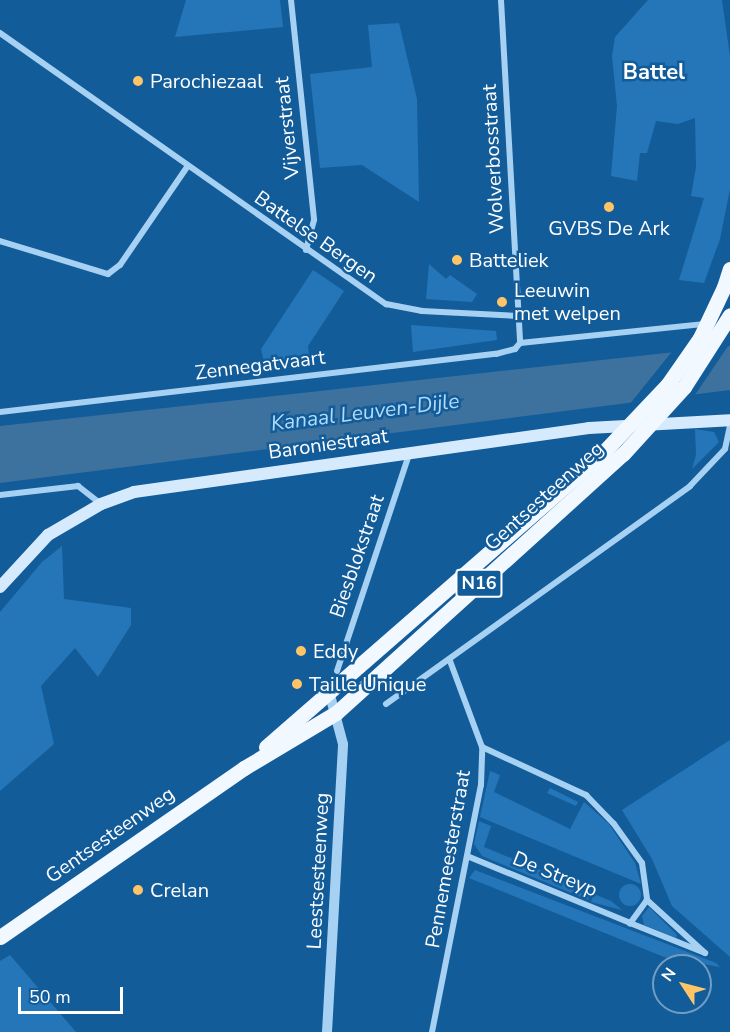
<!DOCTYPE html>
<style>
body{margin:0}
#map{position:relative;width:730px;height:1032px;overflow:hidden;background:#135c9a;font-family:"Nunito Sans",sans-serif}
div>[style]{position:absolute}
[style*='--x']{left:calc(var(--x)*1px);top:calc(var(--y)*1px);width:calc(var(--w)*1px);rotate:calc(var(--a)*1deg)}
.green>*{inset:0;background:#2576b8}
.round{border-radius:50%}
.water>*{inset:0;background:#3d719e}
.pier>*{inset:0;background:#135c9a}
.minor>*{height:6px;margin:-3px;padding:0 3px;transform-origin:3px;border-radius:3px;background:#a6d1f3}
.tertiary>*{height:10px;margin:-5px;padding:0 5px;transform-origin:5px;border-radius:5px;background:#a6d1f3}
.secondary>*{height:12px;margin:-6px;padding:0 6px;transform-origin:6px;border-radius:6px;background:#d5ebfd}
.primary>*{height:15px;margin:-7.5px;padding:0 7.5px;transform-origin:7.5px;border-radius:7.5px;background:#f2f8ff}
.primary-bridge>*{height:15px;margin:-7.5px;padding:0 7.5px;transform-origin:7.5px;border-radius:7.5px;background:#f2f8ff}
.dots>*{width:16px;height:16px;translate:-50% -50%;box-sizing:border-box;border:3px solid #135c9a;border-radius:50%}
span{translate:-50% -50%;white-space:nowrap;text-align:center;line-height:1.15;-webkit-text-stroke:5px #135c9a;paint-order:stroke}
.shield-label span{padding:2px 4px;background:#135c9a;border:2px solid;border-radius:4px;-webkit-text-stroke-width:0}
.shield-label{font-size:18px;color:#fff;font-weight:700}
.poi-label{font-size:20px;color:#fff}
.left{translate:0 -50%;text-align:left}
.street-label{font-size:20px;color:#fff}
.water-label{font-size:21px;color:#b2dafa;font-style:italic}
.quarter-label{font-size:22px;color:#fff;font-weight:700}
.north{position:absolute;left:652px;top:954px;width:60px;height:60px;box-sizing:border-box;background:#135c9a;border:2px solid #719dc2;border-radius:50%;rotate:306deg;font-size:16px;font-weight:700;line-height:24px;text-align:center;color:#fff}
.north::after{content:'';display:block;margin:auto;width:21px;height:27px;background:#ffc468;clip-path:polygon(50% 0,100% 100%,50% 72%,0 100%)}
.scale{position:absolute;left:18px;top:987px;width:105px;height:27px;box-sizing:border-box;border:3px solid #fff;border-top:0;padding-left:8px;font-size:18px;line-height:21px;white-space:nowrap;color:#fff;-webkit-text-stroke:4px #135c9a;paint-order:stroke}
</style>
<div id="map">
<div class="green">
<i style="clip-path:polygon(186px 0,280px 0,283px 27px,175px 37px)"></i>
<i style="clip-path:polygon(648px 0,722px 0,730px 56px,730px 189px,720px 239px,704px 283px,679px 280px,704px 198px,691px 196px,696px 167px,695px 118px,678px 124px,656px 121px,647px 153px,640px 153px,637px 181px,611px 176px,617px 106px,612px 56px,615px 37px)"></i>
<i style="clip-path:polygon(399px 23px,417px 99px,419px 202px,362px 165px,320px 168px,310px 74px,372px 67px,368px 25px)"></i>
<i style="clip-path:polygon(429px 264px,446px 279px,450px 275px,477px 294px,472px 302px,426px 299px)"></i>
<i style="clip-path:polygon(313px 270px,344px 291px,308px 346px,310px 365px,266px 371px,261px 349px)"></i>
<i style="clip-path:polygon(411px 325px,496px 331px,497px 340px,413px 352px)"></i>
<i style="clip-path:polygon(695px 429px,714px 432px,719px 442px,692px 469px,696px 455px)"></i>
<i style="clip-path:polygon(62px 546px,64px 599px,131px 608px,131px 625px,98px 677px,75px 648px,41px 686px,54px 744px,0 791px,0 612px,42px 562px)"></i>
<i style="clip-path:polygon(730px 740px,730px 957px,672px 906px,652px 859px,622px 810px)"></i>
<i style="clip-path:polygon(490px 771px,500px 775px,494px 792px,570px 829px,584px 802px,609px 824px,635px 863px,641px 884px,480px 817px)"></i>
<i style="clip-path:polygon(550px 788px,578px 802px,576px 806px,547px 793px)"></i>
<i style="clip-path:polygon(479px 821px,491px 826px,484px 847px,591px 891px,588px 900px,482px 856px,474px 844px)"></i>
<i style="clip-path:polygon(475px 870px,716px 963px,720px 967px,664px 957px,469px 878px)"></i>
<i class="round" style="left:619px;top:884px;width:22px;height:22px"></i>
<i style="clip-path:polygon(594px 894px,611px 901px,622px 910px,591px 902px)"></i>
<i style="clip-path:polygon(649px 907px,677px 935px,676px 938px,644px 925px,642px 916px)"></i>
<i style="clip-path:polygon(10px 955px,76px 1032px,0 1032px,0 961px)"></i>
</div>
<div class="water">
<i style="clip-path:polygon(730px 346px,730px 390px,0 483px,0 426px)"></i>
</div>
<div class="pier">
<i style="clip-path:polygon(730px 343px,693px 398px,629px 405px,674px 349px)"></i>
</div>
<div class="minor">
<i style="--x:291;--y:0;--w:221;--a:84"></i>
<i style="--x:314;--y:220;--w:31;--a:105"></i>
<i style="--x:501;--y:0;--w:344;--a:86.8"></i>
<i style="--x:0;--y:33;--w:472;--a:35.1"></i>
<i style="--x:386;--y:304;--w:37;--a:11"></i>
<i style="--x:422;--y:311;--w:96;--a:3"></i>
<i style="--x:0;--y:241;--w:113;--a:17"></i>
<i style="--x:108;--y:274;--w:15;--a:-37"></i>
<i style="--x:120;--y:265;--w:119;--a:-55.6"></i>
<i style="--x:520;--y:343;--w:186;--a:-5.9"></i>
<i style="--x:0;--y:412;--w:499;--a:-6.7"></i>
<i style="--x:496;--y:354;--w:20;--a:-15"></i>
<i style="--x:515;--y:349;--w:8;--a:-50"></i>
<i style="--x:0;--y:495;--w:79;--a:-6.6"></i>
<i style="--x:78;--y:486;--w:29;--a:38"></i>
<i style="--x:337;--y:671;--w:231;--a:-71.6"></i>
<i style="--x:386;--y:704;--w:374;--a:-35.6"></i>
<i style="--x:690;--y:486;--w:51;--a:-46.6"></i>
<i style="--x:725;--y:449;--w:25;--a:-78"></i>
<i style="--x:482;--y:747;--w:115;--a:24.8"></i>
<i style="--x:586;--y:795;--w:40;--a:46"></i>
<i style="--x:614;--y:824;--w:48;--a:54.3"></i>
<i style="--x:642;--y:863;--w:37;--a:82"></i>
<i style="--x:467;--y:856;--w:176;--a:22.3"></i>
<i style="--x:630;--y:923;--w:81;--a:21.8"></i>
<i style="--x:705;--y:953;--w:79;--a:-137.6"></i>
<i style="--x:647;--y:900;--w:29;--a:126"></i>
<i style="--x:432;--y:1032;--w:252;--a:-78.8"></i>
<i style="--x:481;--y:785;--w:38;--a:-88"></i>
<i style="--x:482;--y:747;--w:92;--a:-110.4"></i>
</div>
<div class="tertiary">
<i style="--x:327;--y:1032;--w:288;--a:-86.8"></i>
<i style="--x:343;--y:744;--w:51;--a:-104.9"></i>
</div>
<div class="secondary">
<i style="--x:0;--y:587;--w:71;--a:-47.3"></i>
<i style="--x:48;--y:535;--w:61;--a:-30.3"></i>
<i style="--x:101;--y:504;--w:35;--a:-20"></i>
<i style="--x:134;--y:492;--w:459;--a:-8"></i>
<i style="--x:589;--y:428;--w:141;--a:-3.2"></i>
</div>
<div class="primary">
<i style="--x:724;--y:287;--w:19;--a:-72"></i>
<i style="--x:266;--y:747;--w:442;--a:-41.1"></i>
<i style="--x:0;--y:937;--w:297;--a:-34.7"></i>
<i style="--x:244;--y:768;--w:107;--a:-30.9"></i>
<i style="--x:336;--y:713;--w:387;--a:-42.1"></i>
</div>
<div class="primary-bridge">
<i style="--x:623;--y:454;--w:91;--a:-47.7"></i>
<i style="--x:684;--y:387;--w:85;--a:-57.4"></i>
<i style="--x:599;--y:457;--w:100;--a:-46.6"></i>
<i style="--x:668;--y:384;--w:56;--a:-55.2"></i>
<i style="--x:700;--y:338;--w:56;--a:-64.8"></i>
</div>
<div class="dots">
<i style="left:138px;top:81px;background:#ffc468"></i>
<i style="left:609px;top:207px;background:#ffc468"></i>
<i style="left:457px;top:260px;background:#ffc468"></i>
<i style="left:502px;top:302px;background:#ffc468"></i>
<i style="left:301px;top:651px;background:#ffc468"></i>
<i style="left:297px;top:684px;background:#ffc468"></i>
<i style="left:138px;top:890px;background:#ffc468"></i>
</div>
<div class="shield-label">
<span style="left:479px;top:583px">N16</span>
</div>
<div class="poi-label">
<span class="left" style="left:150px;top:81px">Parochiezaal</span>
<span style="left:609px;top:228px">GVBS De Ark</span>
<span class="left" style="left:469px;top:260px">Batteliek</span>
<span class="left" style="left:514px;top:302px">Leeuwin<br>met welpen</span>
<span class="left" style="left:313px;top:651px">Eddy</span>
<span class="left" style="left:309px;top:684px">Taille Unique</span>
<span class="left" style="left:150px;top:890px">Crelan</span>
</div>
<div class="street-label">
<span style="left:287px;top:128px;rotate:-96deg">Vijverstraat</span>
<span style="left:493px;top:159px;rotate:-93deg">Wolverbosstraat</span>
<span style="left:316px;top:237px;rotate:35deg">Battelse Bergen</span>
<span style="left:260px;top:365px;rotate:-7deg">Zennegatvaart</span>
<span style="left:328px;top:444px;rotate:-8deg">Baroniestraat</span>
<span style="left:544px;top:496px;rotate:-42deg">Gentsesteenweg</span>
<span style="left:357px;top:556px;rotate:-71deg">Biesblokstraat</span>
<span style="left:110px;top:835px;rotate:-35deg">Gentsesteenweg</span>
<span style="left:448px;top:859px;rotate:-80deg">Pennemeesterstraat</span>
<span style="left:318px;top:871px;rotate:-87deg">Leestsesteenweg</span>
<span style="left:555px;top:874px;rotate:22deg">De Streyp</span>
</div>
<div class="water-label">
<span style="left:365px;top:412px;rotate:-7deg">Kanaal Leuven-Dijle</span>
</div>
<div class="quarter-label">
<span style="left:654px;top:73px">Battel</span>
</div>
<div class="north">N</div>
<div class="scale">50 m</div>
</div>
